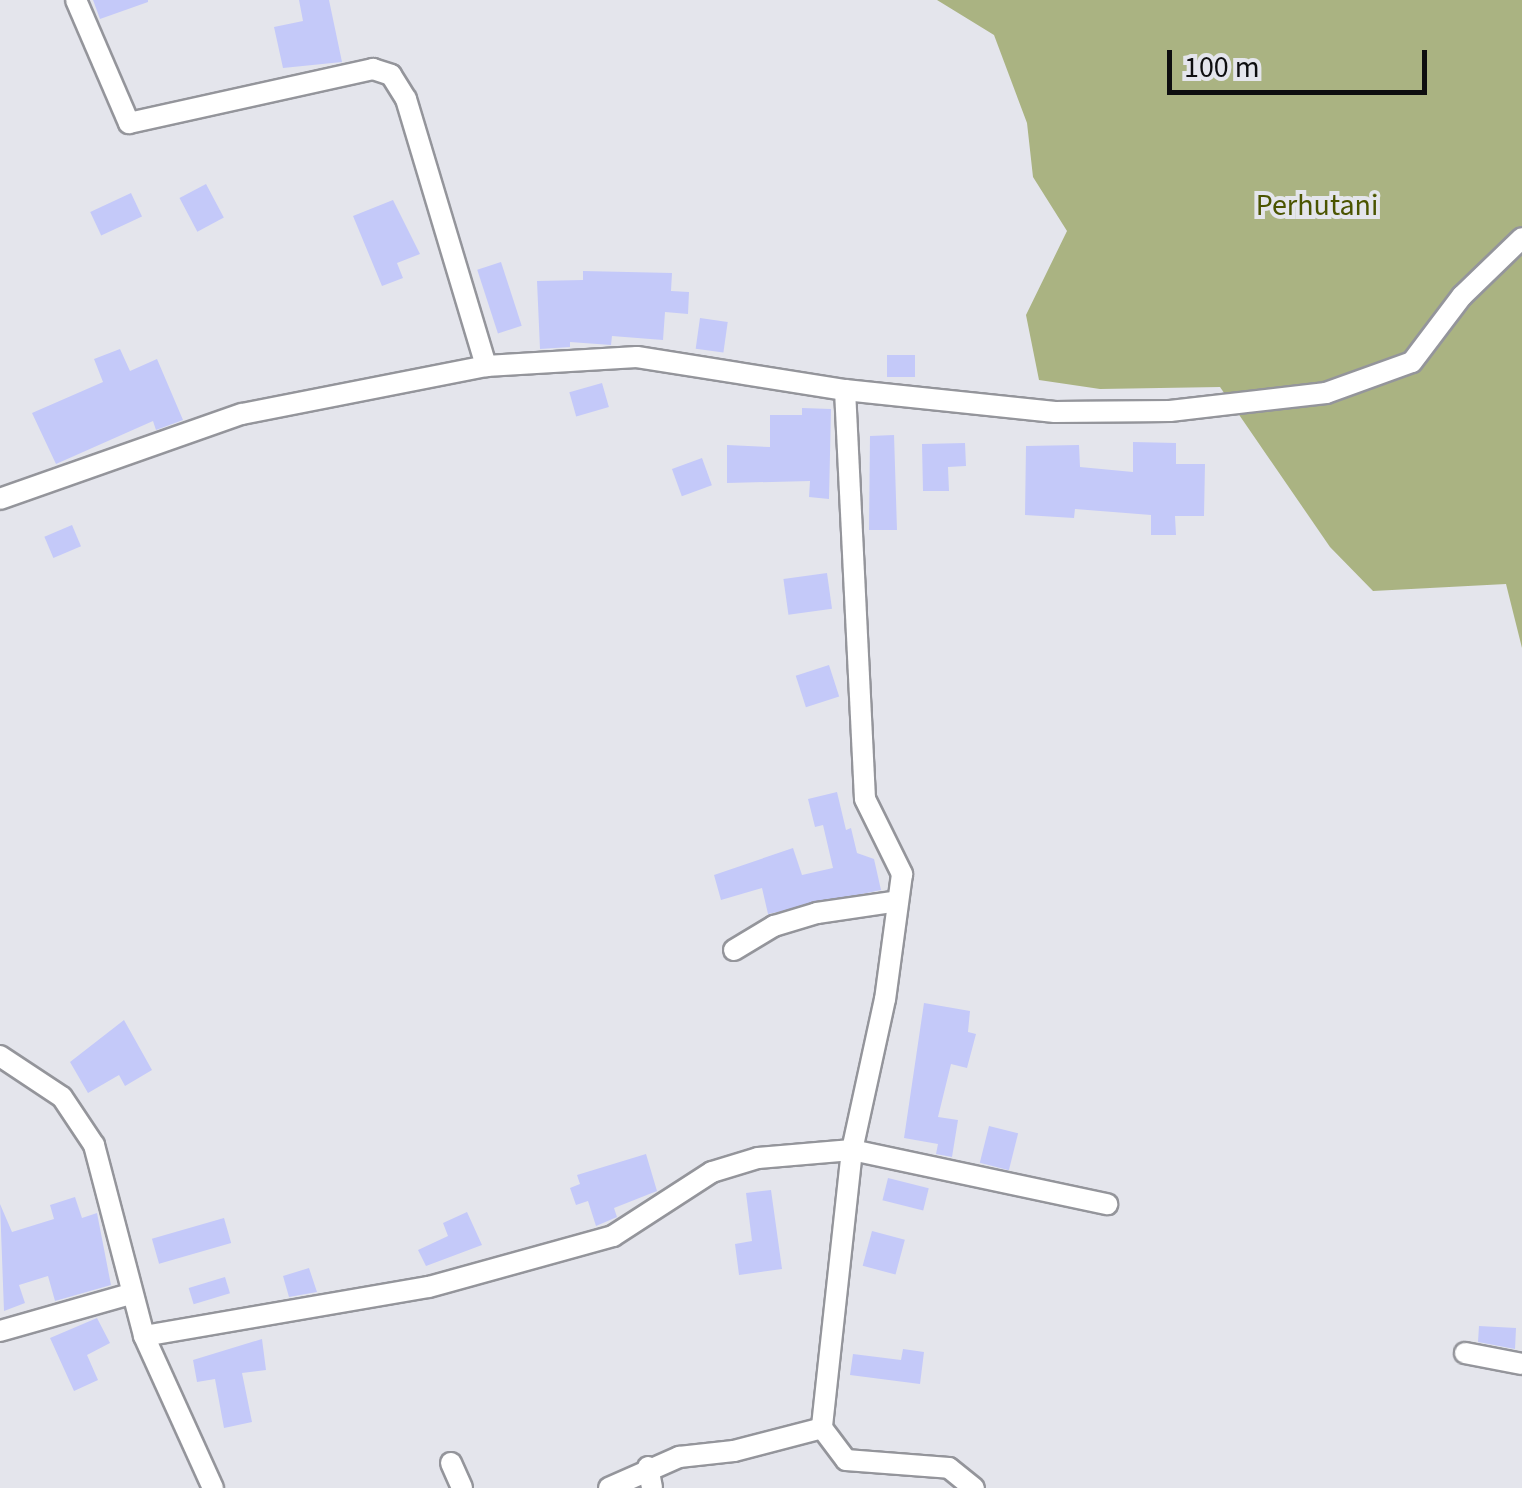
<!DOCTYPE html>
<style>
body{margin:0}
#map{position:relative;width:1522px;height:1488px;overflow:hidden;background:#e4e5ec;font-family:"Source Sans 3",sans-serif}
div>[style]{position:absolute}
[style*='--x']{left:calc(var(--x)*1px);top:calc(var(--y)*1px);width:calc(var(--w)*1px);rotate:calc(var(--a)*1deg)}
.forest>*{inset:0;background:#aab382}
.building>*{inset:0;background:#c4c9f9;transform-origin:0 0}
.roads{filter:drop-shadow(2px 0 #94959b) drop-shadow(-2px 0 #94959b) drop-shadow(0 2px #94959b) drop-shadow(0 -2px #94959b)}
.minor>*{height:20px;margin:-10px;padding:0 10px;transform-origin:10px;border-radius:10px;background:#fff}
span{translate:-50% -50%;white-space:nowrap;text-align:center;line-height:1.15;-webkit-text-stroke:8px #e4e5ec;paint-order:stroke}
.park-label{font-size:30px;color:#4b5400}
.scale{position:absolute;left:1167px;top:50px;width:260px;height:45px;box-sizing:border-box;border:5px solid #0e0e10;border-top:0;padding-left:12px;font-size:30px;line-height:35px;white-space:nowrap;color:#0e0e10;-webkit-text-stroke:8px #e4e5ec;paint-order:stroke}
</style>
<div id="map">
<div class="forest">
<i style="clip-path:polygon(937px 0,1522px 0,1522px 648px,1506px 584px,1373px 591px,1330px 547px,1220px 387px,1100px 389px,1039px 380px,1026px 315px,1067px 231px,1033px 177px,1027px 123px,994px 35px)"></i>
</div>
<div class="building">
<i style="clip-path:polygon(93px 0,148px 0,148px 2px,100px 19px)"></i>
<i style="clip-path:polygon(299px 0,329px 0,342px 62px,283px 68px,274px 27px,303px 21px)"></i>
<i style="left:206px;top:184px;width:38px;height:30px;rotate:62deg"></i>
<i style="left:131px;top:193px;width:26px;height:45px;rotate:65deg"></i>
<i style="clip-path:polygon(393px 200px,420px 254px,397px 263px,403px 278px,382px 286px,353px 216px)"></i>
<i style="left:501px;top:262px;width:67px;height:25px;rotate:72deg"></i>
<i style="clip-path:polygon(583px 271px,672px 273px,671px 291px,689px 292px,688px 314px,665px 312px,663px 340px,612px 336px,611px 345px,570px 342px,570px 347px,540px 349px,537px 281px,583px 280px)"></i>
<i style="left:700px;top:318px;width:28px;height:31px;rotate:8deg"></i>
<i style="clip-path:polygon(120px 349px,130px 371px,157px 359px,183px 420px,156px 430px,153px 421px,56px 464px,32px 413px,103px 382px,94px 359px)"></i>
<i style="left:887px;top:355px;width:28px;height:22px"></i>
<i style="left:602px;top:383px;width:25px;height:34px;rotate:74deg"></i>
<i style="clip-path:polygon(802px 408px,831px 409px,829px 499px,809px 497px,810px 481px,727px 483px,727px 445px,770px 447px,770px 415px,802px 415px)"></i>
<i style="clip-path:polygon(894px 435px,897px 530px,869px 530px,870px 436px)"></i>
<i style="clip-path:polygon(1133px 442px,1176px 443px,1176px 464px,1205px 464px,1204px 516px,1175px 516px,1176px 535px,1151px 535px,1151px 515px,1075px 509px,1074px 518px,1025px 515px,1026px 446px,1079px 445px,1080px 467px,1133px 472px)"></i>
<i style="clip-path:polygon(965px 443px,966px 466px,948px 467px,949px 491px,923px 491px,922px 444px)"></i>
<i style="left:702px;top:458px;width:29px;height:32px;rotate:70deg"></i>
<i style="left:72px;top:525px;width:23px;height:30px;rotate:67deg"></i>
<i style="left:827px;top:573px;width:36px;height:44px;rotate:82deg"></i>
<i style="left:829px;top:665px;width:33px;height:35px;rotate:72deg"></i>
<i style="clip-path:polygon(837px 792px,846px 830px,851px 828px,857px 853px,874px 859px,881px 890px,768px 914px,762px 888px,721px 900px,714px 875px,793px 848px,802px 875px,833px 868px,823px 825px,815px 827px,808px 799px)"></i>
<i style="clip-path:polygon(924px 1003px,970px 1011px,968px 1032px,976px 1034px,967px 1068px,951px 1064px,938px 1117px,958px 1120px,952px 1157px,936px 1154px,938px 1144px,904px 1138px)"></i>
<i style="clip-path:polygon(124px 1020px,152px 1070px,125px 1086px,119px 1075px,88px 1093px,70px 1062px)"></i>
<i style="left:989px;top:1126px;width:30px;height:38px;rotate:14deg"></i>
<i style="clip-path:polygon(646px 1154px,657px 1191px,614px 1208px,617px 1217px,596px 1226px,588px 1201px,576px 1205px,570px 1188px,580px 1184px,577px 1175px)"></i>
<i style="left:888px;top:1178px;width:42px;height:23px;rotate:14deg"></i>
<i style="clip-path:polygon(771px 1190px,782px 1269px,739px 1275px,735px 1244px,752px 1241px,746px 1193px)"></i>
<i style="clip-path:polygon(75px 1197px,82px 1218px,97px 1213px,111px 1285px,55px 1301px,48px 1276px,19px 1285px,25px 1303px,4px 1311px,0 1204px,12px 1232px,54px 1219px,50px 1205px)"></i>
<i style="clip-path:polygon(467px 1212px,482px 1245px,426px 1266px,418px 1250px,448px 1236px,443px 1223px)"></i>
<i style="left:224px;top:1218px;width:26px;height:75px;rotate:74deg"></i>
<i style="left:872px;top:1231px;width:34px;height:36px;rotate:15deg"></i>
<i style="clip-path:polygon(309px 1268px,317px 1292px,289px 1297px,283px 1276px)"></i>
<i style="left:225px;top:1277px;width:17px;height:38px;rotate:73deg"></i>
<i style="clip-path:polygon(97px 1318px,110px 1343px,87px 1355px,98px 1380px,74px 1391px,50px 1338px)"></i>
<i style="clip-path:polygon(1479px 1326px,1516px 1328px,1515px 1349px,1478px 1342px)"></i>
<i style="clip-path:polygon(262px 1339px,266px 1370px,242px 1373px,252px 1422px,224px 1428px,215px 1379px,197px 1382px,193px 1360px)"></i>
<i style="clip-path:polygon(903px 1349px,924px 1352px,920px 1384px,850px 1375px,853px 1354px,901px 1360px)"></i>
</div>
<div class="roads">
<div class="minor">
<i style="--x:76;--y:0;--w:134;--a:66.7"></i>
<i style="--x:129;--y:123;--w:250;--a:-12.5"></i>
<i style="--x:373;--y:69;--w:19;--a:18"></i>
<i style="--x:391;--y:75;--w:28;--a:58"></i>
<i style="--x:406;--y:99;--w:279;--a:73.3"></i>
<i style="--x:845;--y:390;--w:409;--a:87.2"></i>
<i style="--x:865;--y:799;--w:84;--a:63.7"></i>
<i style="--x:902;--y:874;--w:126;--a:97.7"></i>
<i style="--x:885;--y:999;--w:155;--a:102.3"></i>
<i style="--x:852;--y:1150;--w:280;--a:96.2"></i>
<i style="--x:822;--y:1428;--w:40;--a:53"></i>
<i style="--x:846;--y:1460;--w:103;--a:4.4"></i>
<i style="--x:949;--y:1468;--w:32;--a:39"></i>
<i style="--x:0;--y:499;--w:256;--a:-19.4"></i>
<i style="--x:242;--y:414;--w:249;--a:-11.1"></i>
<i style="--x:486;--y:366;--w:151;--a:-3.4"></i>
<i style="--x:637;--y:357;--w:211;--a:9"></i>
<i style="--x:845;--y:390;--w:211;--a:6"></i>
<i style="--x:1055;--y:412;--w:115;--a:-0.5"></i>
<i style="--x:1170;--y:411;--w:157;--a:-6.6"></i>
<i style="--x:1326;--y:393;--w:91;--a:-19.8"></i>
<i style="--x:1412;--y:362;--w:83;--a:-52.9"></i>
<i style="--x:1462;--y:296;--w:83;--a:-44"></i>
<i style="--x:734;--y:950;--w:47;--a:-31"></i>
<i style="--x:774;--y:926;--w:45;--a:-16.8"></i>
<i style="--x:817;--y:913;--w:82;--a:-8.4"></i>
<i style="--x:0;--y:1056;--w:74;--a:33.5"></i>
<i style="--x:62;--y:1097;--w:58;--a:56.3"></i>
<i style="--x:94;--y:1145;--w:197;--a:75.3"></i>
<i style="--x:144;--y:1336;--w:167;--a:65.6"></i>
<i style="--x:0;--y:1331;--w:135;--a:-15.9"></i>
<i style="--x:144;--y:1336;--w:289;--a:-9.8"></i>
<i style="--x:429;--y:1287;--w:191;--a:-15.5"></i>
<i style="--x:613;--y:1236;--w:118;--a:-32.9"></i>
<i style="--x:712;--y:1172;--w:48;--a:-16.9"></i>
<i style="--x:758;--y:1158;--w:94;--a:-4.9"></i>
<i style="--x:852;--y:1150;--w:261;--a:12"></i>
<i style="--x:1465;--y:1353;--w:58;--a:10.9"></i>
<i style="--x:451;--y:1463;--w:27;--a:66"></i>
<i style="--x:648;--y:1467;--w:21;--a:79"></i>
<i style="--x:609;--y:1488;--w:77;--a:-23.9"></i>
<i style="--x:679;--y:1457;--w:55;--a:-6.2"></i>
<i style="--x:734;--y:1451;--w:91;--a:-14.6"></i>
</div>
</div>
<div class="park-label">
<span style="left:1317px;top:206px">Perhutani</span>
</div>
<div class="scale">100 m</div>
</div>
